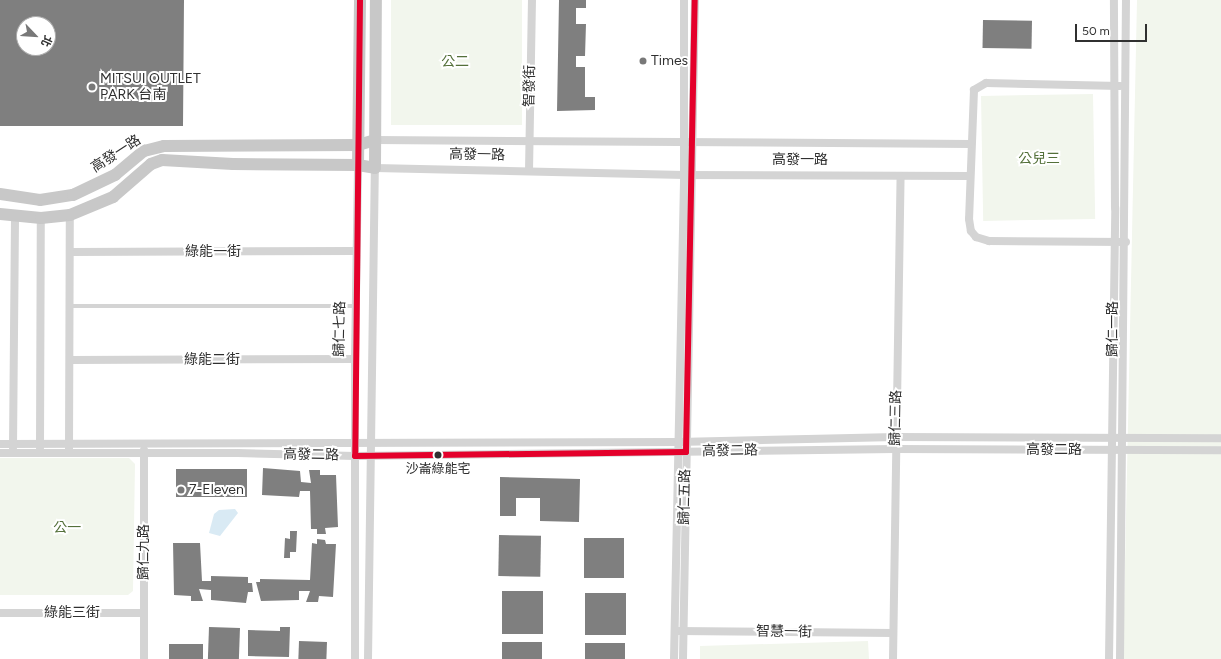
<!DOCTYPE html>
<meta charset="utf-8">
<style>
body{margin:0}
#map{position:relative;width:1221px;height:659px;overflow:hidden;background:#fff;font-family:Figtree,"Noto Sans TC",sans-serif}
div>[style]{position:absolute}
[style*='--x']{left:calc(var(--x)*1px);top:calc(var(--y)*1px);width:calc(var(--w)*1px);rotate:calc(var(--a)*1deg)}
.green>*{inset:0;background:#f2f6ed;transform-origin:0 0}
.water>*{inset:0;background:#d9eaf4}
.building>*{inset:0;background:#7f7f7f;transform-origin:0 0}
.service>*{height:4px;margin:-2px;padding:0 2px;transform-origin:2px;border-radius:2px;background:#d4d4d4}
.minor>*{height:8px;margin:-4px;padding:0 4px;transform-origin:4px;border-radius:4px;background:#d4d4d4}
.primary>*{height:12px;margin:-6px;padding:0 6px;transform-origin:6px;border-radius:6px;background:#c8c8c8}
.bus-1>*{height:6px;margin:-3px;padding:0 3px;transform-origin:3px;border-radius:3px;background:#e4002b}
.dots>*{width:11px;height:11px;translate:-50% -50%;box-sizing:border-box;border:2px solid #fff;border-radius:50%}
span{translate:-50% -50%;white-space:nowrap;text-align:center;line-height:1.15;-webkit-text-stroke:4px #fff;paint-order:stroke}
.bus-label{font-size:13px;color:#303030}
.poi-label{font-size:14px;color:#303030}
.left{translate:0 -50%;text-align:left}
.park-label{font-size:14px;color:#54703a}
.street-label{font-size:14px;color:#303030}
.north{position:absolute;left:16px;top:16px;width:40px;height:40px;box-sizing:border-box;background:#fff;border:1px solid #acacac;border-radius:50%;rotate:115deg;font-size:11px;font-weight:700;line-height:16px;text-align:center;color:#303030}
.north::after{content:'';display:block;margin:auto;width:14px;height:18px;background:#787878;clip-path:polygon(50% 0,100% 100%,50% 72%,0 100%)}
.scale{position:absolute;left:1075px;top:24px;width:72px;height:18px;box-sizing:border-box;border:2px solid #303030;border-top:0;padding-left:5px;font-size:12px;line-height:14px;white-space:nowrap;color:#303030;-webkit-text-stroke:3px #fff;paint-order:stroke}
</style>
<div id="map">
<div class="green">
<i style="left:391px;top:0;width:131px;height:125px"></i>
<i style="clip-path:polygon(1137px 0,1221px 0,1221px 659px,1123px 659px)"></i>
<i style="left:1093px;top:94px;width:125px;height:112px;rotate:89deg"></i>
<i style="clip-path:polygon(0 458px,129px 458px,135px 464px,133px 591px,128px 595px,0 595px)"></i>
<i style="clip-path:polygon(868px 641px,869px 659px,700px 659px,700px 646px)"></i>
</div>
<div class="water">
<i style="clip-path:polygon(235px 509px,238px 513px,220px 536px,209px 533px,214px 514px,219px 510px)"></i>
</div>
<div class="building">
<i style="clip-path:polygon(evenodd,0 0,184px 0,183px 126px,0 126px,0 0,24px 24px,48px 24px,48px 48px,24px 48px,24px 24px)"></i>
<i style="clip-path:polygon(559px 0,586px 0,586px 8px,576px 8px,576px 24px,586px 24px,585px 56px,576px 56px,576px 67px,585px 67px,585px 97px,595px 97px,595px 110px,557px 111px)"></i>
<i style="left:983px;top:20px;width:49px;height:28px;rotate:1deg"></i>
<i style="clip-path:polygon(263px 468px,300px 471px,301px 482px,311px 483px,309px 470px,320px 470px,320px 475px,336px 475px,338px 527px,325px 528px,326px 534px,317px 534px,317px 529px,311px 529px,310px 491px,300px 491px,299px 497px,262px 495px)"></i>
<i style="left:176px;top:469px;width:71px;height:28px"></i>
<i style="clip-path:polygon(500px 477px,580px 479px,579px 522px,540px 521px,540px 498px,516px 498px,516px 516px,500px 516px)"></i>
<i style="clip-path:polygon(290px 531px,297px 531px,296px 552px,290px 552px,290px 558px,284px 558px,285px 538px,290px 539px)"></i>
<i style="left:499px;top:535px;width:42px;height:41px;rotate:1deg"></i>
<i style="left:584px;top:538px;width:40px;height:40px"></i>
<i style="clip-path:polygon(317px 539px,325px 540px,326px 544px,336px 544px,333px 597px,319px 596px,318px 602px,306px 602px,310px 591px,299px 591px,299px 600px,261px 601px,256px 582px,260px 582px,260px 579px,310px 580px,312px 543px,317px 544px)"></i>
<i style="clip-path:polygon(173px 543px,200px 543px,202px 581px,211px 581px,211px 576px,248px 577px,248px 583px,252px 583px,253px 592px,248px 592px,246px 603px,211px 600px,211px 590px,199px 589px,203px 601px,191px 601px,191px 596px,174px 595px)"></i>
<i style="left:502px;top:591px;width:41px;height:43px"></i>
<i style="left:585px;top:593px;width:41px;height:42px"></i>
<i style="left:209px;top:627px;width:31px;height:32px;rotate:2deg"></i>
<i style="clip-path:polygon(280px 627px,290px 627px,289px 657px,248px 656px,248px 630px,280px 631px)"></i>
<i style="left:299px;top:641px;width:28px;height:18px;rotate:2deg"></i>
<i style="left:502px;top:642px;width:40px;height:17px"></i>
<i style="left:585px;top:643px;width:40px;height:16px"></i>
<i style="left:169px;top:644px;width:34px;height:15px"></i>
</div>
<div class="service">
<i style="--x:70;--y:306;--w:285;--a:0"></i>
</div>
<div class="minor">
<i style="--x:1120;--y:86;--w:134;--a:-178.7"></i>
<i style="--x:986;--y:83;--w:14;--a:150"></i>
<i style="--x:974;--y:90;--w:129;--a:92.2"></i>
<i style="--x:969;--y:219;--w:12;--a:81"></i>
<i style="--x:971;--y:231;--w:8;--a:50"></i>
<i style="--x:976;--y:237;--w:14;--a:17"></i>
<i style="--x:989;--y:241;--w:137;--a:0.4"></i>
<i style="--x:375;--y:140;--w:596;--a:0.38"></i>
<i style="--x:529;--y:171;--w:171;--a:-89"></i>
<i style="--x:70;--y:252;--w:286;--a:-0.2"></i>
<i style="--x:70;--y:360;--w:285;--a:-0.2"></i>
<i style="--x:0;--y:444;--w:678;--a:-0.17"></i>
<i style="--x:678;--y:442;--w:218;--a:-1.3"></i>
<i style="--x:896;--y:437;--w:325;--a:0.2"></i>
<i style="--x:13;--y:448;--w:231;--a:-89.5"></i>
<i style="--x:40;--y:448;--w:230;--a:-89.8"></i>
<i style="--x:69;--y:449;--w:234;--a:-89.8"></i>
<i style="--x:0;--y:453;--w:238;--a:0"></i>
<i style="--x:238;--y:453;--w:117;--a:1.5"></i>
<i style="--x:355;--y:456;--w:540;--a:-0.74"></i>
<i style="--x:895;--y:449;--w:326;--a:0.2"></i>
<i style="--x:0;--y:613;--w:144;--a:0"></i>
<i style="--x:678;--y:631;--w:215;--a:0.5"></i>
<i style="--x:144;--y:659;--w:209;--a:-90"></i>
<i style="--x:355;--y:659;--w:300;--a:-90"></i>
<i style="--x:355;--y:359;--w:194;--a:-89.1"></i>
<i style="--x:368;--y:659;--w:491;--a:-89.2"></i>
<i style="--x:375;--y:168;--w:309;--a:1.3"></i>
<i style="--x:684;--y:175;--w:286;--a:0.2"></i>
<i style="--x:674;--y:659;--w:484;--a:-88.8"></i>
<i style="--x:684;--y:175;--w:175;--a:-90"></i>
<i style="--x:683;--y:659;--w:659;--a:-88.96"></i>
<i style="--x:893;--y:659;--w:483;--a:-89.1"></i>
<i style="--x:1109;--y:659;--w:451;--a:-89.2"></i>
<i style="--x:1115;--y:208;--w:208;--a:-90.3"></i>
<i style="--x:1120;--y:659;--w:659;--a:-89.48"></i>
</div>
<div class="primary">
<i style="--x:358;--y:165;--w:165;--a:-89.3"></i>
<i style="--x:0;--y:194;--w:40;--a:8.5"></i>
<i style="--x:40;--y:200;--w:33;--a:-9"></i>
<i style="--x:73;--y:195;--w:47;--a:-25.5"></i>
<i style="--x:115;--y:175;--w:38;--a:-40"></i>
<i style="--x:144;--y:151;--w:21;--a:-14"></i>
<i style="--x:164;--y:146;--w:194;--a:-0.3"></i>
<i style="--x:358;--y:145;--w:18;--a:-16"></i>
<i style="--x:0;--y:214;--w:41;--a:5.6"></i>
<i style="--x:41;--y:218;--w:29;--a:-6"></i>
<i style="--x:70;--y:215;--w:47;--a:-22.7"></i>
<i style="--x:113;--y:197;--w:50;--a:-41"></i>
<i style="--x:151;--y:164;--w:12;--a:-20"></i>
<i style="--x:162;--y:160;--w:71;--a:3.2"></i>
<i style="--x:233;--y:164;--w:125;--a:0.5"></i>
<i style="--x:358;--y:165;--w:17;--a:10"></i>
<i style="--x:375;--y:168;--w:168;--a:-89.7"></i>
</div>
<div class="bus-1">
<i style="--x:360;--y:0;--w:456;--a:90.6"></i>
<i style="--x:355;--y:456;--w:331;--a:-0.7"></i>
<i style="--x:686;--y:452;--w:452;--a:-88.9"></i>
</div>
<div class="dots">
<i style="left:643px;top:61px;background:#787878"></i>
<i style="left:92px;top:87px;background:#787878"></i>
<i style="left:438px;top:455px;background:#303030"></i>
<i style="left:181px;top:490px;background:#787878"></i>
</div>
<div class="bus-label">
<span style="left:438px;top:469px">沙崙綠能宅</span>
</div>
<div class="poi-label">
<span class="left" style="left:651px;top:61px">Times</span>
<span class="left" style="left:100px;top:87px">MITSUI OUTLET<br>PARK 台南</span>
<span class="left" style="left:189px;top:490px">7-Eleven</span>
</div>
<div class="park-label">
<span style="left:455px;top:62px">公二</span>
<span style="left:1039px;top:159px">公兒三</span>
<span style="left:67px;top:528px">公一</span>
</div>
<div class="street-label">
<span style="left:530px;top:86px;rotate:-89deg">智發街</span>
<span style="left:116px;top:154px;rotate:-33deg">高發一路</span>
<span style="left:477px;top:155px;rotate:1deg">高發一路</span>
<span style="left:800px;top:160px">高發一路</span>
<span style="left:213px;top:252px">綠能一街</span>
<span style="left:340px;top:329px;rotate:-89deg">歸仁七路</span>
<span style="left:1113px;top:329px;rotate:-90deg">歸仁一路</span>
<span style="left:212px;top:360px">綠能二街</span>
<span style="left:896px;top:418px;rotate:-89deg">歸仁三路</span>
<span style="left:1054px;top:450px">高發二路</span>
<span style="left:730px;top:451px;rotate:-1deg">高發二路</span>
<span style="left:311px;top:455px;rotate:1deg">高發二路</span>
<span style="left:685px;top:497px;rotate:-89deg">歸仁五路</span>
<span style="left:144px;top:552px;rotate:-90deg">歸仁九路</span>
<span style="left:72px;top:613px">綠能三街</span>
<span style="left:784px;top:632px;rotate:1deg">智慧一街</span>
</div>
<div class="north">北</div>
<div class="scale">50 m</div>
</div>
